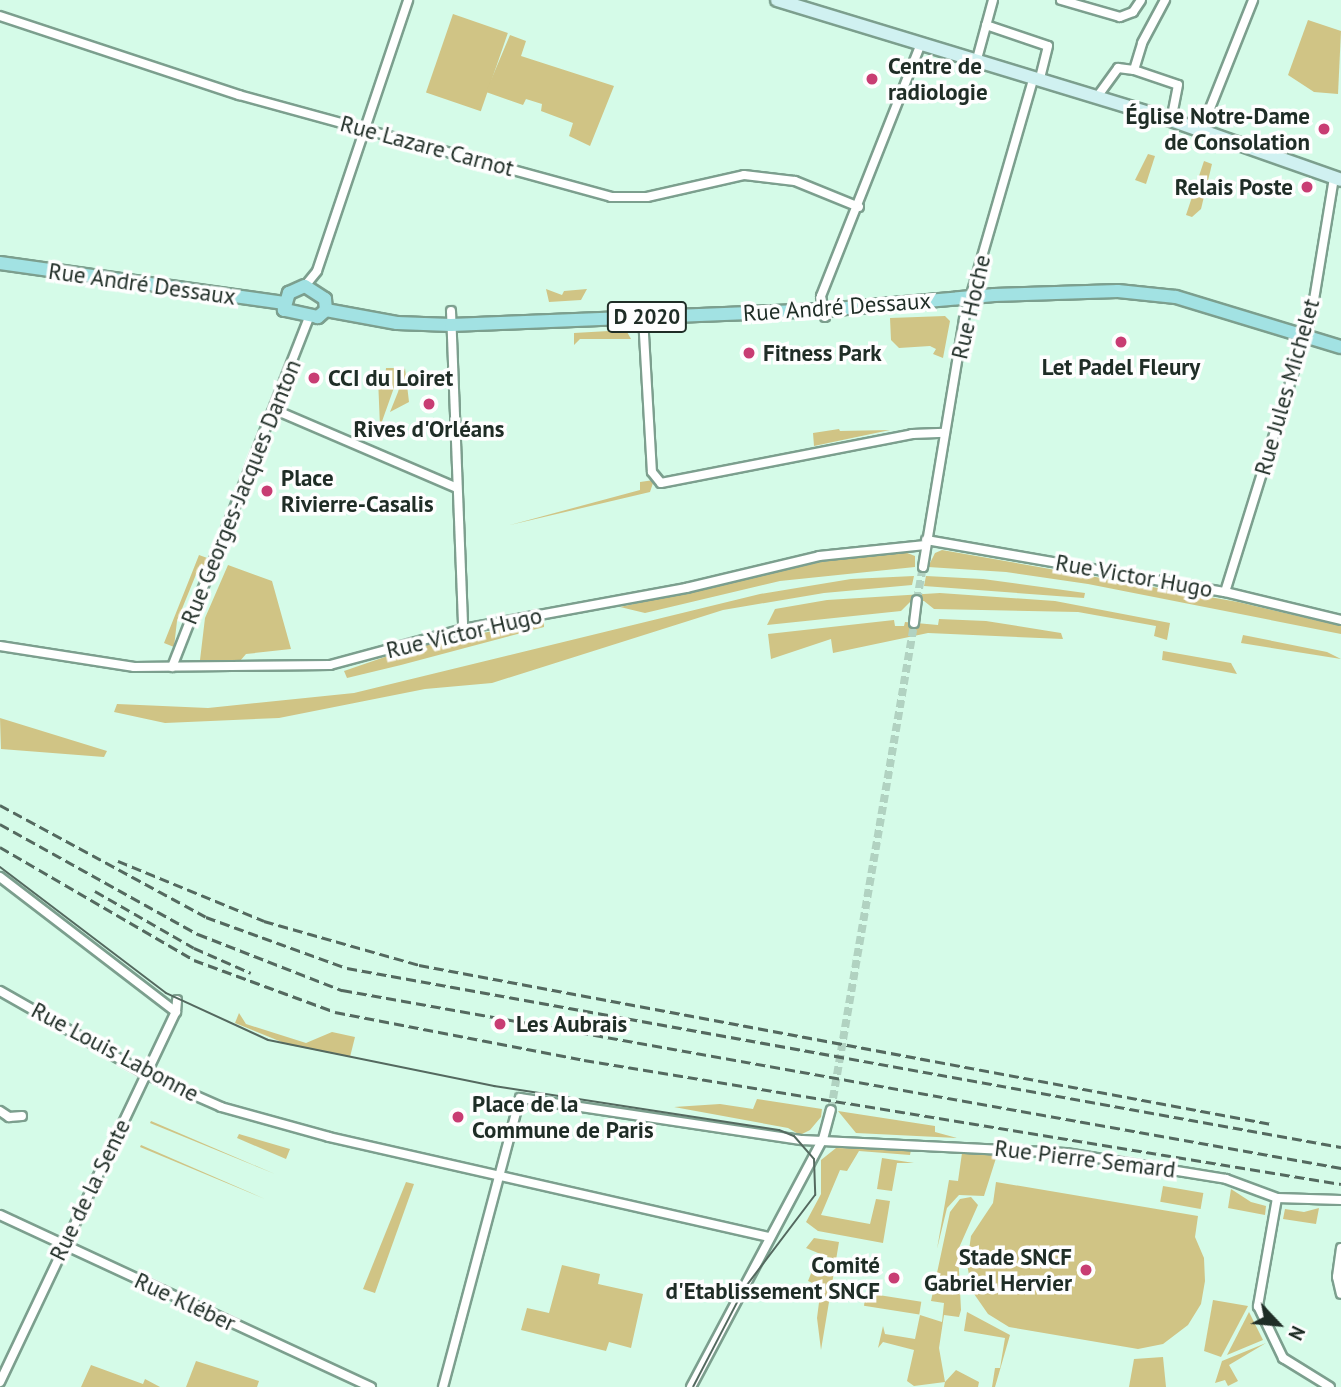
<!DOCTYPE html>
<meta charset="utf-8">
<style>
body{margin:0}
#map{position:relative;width:1341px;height:1387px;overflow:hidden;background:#d5fbe8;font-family:"PT Sans",sans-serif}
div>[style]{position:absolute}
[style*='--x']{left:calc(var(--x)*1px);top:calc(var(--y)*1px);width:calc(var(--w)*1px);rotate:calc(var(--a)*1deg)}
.green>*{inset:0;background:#d0c485;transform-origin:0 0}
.minor-tunnel>*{height:8px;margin-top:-4px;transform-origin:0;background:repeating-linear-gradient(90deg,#b1d2c1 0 8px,transparent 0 12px)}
.roads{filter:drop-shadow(2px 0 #7c9f8e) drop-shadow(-2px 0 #7c9f8e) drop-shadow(0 2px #7c9f8e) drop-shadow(0 -2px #7c9f8e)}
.minor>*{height:8px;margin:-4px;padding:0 4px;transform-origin:4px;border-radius:4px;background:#fff}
.secondary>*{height:12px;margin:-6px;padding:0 6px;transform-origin:6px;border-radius:6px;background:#d0f1f1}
.primary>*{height:12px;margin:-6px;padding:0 6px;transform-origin:6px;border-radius:6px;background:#a2e2e3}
.tram>*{height:2px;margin:-1px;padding:0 1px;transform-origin:1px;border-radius:1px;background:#54695f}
.rail>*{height:2.5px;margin-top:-1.25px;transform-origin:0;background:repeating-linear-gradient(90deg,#54695f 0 10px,transparent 0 15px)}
.dots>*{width:19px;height:19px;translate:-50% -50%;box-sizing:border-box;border:4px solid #fefefe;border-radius:50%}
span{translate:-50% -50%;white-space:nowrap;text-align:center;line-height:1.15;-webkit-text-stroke:7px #fefefe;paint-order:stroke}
.shield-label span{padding:2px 5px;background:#fefefe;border:2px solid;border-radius:5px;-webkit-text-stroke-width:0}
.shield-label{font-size:21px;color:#1f2d26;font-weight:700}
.poi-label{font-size:23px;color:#1f2d26;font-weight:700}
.left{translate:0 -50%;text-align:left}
.right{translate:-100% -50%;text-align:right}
.street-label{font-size:23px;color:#1f2d26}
.north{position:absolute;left:1243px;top:1289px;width:70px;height:70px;-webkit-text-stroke:5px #fefefe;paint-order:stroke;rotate:116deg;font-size:19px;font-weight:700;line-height:28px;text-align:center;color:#1f2d26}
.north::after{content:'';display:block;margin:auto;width:24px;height:32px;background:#1f2d26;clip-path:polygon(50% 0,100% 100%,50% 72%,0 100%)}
</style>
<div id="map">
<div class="green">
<i style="left:453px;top:14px;width:58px;height:83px;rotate:19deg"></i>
<i style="clip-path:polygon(1308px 20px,1341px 31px,1338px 94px,1314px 92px,1288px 75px)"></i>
<i style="clip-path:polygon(510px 35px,526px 41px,521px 56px,614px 86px,590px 146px,569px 136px,573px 123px,541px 111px,542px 104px,526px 99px,523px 105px,486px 92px)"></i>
<i style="clip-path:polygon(1148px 154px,1155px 156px,1146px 184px,1135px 180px)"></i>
<i style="clip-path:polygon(1204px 161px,1212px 164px,1201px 209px,1192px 217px,1186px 215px)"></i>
<i style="clip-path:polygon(546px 289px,562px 295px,564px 291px,587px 289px,581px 300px,549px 302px)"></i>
<i style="clip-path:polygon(945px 316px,950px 321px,943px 358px,933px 354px,936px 349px,930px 346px,899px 348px,891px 340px,890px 318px)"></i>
<i style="clip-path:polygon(626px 330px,631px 339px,580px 339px,574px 345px,574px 333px)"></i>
<i style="clip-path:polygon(386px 368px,401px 368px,380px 427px,378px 378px,385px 378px)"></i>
<i style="clip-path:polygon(405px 368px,409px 402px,390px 412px,398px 392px)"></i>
<i style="clip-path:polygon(839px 429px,840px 431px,890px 430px,814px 446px,813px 433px)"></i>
<i style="clip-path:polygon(654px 480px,650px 492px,510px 525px,640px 490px,640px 482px)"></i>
<i style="clip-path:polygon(942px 550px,1238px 602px,1341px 626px,1341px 634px,1088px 584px,1006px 572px,928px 567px,935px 553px)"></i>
<i style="clip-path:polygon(902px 551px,915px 556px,915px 567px,780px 581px,645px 613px,620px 607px,821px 562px)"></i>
<i style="clip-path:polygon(199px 555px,210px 559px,204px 574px,197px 572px,177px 621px,174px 647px,164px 643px)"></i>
<i style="clip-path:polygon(228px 565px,272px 581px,291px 649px,246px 654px,240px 661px,200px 660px,205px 618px)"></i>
<i style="clip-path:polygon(914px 576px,912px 585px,824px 593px,723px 610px,492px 683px,425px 689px,279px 718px,165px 723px,114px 712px,117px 704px,208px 708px,354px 693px,760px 594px,851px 579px)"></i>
<i style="clip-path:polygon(926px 576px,983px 579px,1085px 593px,1084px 598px,924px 586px)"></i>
<i style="clip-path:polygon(940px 593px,1055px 601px,1170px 623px,1167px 640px,1154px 636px,1156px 626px,1078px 612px,934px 609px,924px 601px,911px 601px,901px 611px,767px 625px,775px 609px,827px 600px)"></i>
<i style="clip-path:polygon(939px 619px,986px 621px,1061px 633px,1063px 639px,928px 633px,833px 653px,831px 639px,771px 659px,768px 634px,894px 620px,895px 626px,904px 626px,905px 622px,938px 625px)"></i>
<i style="clip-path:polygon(544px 620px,544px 627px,401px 665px,347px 678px,344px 671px,408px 649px)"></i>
<i style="clip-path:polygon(1243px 635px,1327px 652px,1341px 659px,1241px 643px)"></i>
<i style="clip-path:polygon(1163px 651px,1231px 663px,1237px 674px,1162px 660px)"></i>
<i style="clip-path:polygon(0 718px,107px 751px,104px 757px,1px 749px)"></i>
<i style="clip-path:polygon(239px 1013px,246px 1024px,306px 1043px,332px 1032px,355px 1037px,350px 1057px,289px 1045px,235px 1023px)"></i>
<i style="clip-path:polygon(757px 1099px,822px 1109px,821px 1117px,810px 1130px,800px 1135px,788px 1128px,674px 1107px,720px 1104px,753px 1109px)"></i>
<i style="clip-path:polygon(838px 1111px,935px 1126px,935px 1132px,957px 1138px,856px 1133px)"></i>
<i style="clip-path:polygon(151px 1121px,275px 1174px,150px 1123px)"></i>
<i style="clip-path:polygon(239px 1134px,290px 1149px,286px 1159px,237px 1138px)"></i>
<i style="clip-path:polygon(141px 1145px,265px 1199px,140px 1147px)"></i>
<i style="clip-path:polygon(836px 1148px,911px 1150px,910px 1155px,859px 1151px,847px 1171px,840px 1170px,821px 1215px,870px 1224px,876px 1199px,890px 1201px,883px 1243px,818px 1231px,806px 1222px,821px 1194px,821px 1160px)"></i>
<i style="clip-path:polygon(962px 1153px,997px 1155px,984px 1196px,959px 1195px,947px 1208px,937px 1249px,949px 1180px,958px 1181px)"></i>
<i style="clip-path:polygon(882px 1158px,914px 1163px,897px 1163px,892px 1191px,877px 1189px)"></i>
<i style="clip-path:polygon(406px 1182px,414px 1184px,375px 1293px,363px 1289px)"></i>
<i style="clip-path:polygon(996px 1182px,1198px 1216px,1195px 1237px,1204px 1258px,1205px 1281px,1201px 1304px,1188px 1325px,1163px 1344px,1138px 1349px,1009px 1327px,988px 1314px,972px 1291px,967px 1264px,971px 1236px,993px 1203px)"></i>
<i style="left:1163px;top:1186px;width:41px;height:16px;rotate:10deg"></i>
<i style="clip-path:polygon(1231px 1189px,1251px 1202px,1266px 1206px,1265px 1215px,1228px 1208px)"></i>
<i style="clip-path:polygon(971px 1197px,978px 1205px,958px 1250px,961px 1310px,959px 1317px,944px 1315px,939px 1348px,945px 1382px,956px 1370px,979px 1382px,978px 1387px,944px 1387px,945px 1382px,914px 1386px,907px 1381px,914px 1350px,883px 1342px,878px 1348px,883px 1326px,885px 1334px,915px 1339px,920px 1315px,942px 1322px,944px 1303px,931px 1301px,950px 1212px,960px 1199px)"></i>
<i style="clip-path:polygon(1319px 1208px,1316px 1224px,1283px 1219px,1285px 1209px,1304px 1212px)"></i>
<i style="clip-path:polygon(814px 1238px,839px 1242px,821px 1350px,817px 1318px,821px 1287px,808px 1281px,812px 1271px,824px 1275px,830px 1258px,806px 1248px)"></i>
<i style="clip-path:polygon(562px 1265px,600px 1274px,598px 1284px,643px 1294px,631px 1348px,609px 1342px,606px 1351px,521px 1330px,527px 1308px,549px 1313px)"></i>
<i style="left:866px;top:1293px;width:56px;height:13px;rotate:9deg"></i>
<i style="clip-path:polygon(1213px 1300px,1248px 1306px,1221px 1357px,1204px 1351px)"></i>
<i style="clip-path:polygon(967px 1312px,1010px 1335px,995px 1387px,992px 1387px,995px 1368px,1000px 1368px,1005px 1338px,964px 1331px)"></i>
<i style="clip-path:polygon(1249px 1312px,1263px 1340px,1227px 1355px)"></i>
<i style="clip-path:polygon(1266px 1343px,1229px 1365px,1238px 1381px,1228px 1386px,1225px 1380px,1215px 1383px,1222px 1361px)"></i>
<i style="clip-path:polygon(1163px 1357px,1166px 1387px,1129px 1387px,1134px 1359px)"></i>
<i style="clip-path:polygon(196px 1361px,259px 1381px,257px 1387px,186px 1387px)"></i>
<i style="clip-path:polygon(91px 1365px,143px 1384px,145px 1379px,160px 1387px,81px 1387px)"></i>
</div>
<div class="minor-tunnel">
<i style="--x:917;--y:600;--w:34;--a:-80"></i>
<i style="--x:831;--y:1110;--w:494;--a:-80.3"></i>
</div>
<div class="roads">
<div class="minor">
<i style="--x:1061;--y:0;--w:61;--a:16.1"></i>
<i style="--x:1120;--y:17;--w:14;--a:-21"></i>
<i style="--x:1133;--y:12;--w:14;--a:-56"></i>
<i style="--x:0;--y:16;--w:252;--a:18.3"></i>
<i style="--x:239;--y:95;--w:386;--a:15.3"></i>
<i style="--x:611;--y:197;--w:36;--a:0"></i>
<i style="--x:647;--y:197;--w:99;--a:-12.8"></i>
<i style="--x:744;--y:175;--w:51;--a:6.7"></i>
<i style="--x:795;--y:181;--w:69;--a:22.1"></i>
<i style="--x:986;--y:25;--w:65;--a:18.7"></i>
<i style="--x:1048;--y:46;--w:36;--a:104"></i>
<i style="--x:977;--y:59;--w:61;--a:-74.8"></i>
<i style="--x:1134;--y:70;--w:28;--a:-73"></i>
<i style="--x:1142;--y:43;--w:49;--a:-61.9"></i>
<i style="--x:1097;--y:97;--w:36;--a:-54"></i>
<i style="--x:1118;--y:68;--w:16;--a:7"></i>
<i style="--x:1134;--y:70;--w:46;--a:18.8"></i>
<i style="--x:1178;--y:85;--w:36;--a:101"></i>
<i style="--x:1201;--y:131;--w:141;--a:-68.3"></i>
<i style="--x:305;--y:286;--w:19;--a:-51"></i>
<i style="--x:317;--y:271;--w:286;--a:-71.4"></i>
<i style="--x:451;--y:311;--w:318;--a:87.8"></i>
<i style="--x:643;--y:317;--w:155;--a:86.7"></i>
<i style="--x:652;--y:472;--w:14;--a:51"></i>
<i style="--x:661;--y:483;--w:256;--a:-11"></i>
<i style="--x:912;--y:434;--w:33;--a:-2"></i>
<i style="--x:825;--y:317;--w:21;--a:-101"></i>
<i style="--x:821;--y:296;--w:272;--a:-68.4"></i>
<i style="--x:275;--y:410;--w:196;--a:23.2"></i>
<i style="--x:926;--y:540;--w:303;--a:9.9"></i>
<i style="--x:1225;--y:592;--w:119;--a:13.6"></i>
<i style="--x:923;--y:567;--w:251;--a:-80.6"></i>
<i style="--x:964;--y:319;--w:249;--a:-73.9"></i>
<i style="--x:1225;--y:592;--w:293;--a:-72.7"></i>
<i style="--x:1312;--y:312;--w:136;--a:-80.7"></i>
<i style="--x:914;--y:623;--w:23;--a:-83"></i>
<i style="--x:0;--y:646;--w:136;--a:8.9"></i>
<i style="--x:134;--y:667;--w:196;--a:-0.6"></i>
<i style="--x:330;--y:665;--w:138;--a:-15.1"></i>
<i style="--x:463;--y:629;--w:227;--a:-10.4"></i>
<i style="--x:686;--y:588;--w:137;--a:-13.5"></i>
<i style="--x:819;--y:556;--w:107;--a:-5.9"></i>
<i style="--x:172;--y:667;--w:376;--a:-68.6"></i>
<i style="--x:0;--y:877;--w:222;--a:37.5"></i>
<i style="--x:0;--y:991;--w:168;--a:29.6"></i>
<i style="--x:146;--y:1074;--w:82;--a:23.7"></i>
<i style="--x:221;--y:1107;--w:112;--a:15.5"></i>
<i style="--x:329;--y:1137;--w:451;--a:12.8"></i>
<i style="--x:0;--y:1111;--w:11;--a:34"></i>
<i style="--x:9;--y:1117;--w:13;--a:-4"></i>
<i style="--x:1277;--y:1198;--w:110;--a:100"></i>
<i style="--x:1258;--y:1306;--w:58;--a:64.3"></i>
<i style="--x:1283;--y:1358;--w:55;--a:31.7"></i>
<i style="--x:0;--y:1215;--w:409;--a:24.9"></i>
<i style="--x:1341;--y:1248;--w:29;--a:98"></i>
<i style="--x:1337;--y:1277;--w:17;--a:77"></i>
<i style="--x:0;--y:1382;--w:410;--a:-64.6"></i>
<i style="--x:176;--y:1012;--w:12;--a:-85"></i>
<i style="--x:443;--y:1387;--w:299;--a:-75.1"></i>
<i style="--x:520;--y:1098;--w:285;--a:8.5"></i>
<i style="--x:802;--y:1140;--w:264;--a:2.8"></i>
<i style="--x:1066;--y:1153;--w:162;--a:9.2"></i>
<i style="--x:1226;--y:1179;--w:54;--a:20.4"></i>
<i style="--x:1277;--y:1198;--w:64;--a:1.8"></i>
<i style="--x:691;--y:1387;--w:281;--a:-62"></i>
<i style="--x:823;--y:1139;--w:30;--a:-75"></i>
</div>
<div class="secondary">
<i style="--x:777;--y:0;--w:412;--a:16.9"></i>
<i style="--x:1171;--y:120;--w:180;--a:19.4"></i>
</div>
<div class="primary">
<i style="--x:0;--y:263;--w:287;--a:8"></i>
<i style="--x:305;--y:286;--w:24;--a:33"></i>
<i style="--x:325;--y:299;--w:11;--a:85"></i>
<i style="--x:326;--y:310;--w:11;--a:139"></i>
<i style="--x:318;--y:317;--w:35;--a:-168"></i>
<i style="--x:284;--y:310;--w:18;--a:-74"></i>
<i style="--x:289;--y:293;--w:17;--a:-24"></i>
<i style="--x:326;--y:310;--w:72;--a:10.4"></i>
<i style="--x:397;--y:323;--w:54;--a:2.1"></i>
<i style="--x:451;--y:325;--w:373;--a:-2.3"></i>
<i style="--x:824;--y:310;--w:171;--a:-5"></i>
<i style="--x:994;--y:295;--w:124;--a:-1.8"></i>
<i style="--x:1118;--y:291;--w:58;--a:5.9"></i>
<i style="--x:1176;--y:297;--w:172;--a:16.9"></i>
</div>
</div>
<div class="tram">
<i style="--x:0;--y:867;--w:208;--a:37.2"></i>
<i style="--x:166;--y:993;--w:112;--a:24.7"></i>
<i style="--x:268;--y:1040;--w:231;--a:11.5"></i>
<i style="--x:494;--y:1086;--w:288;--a:8.8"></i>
<i style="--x:779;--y:1130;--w:16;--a:22"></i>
<i style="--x:794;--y:1136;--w:30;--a:49"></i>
<i style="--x:814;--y:1159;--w:36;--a:88"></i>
<i style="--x:815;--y:1195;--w:118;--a:127.1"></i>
<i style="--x:744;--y:1289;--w:110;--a:117.5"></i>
</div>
<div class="rail">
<i style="--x:0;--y:805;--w:234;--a:28.5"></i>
<i style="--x:206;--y:917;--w:150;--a:19.9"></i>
<i style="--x:347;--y:968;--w:1010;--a:10.21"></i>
<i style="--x:0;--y:824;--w:227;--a:29.1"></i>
<i style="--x:198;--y:934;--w:155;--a:21.3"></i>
<i style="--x:342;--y:990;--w:1015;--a:10.1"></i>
<i style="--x:0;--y:847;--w:225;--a:30.2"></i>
<i style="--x:194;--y:960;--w:150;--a:20.2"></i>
<i style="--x:335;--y:1012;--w:254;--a:10.9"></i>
<i style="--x:584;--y:1060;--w:767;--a:9.3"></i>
<i style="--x:118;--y:861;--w:158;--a:22.3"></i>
<i style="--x:264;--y:921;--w:161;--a:15.8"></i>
<i style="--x:419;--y:965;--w:867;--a:10.57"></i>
<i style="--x:95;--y:891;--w:114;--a:29.9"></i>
<i style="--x:194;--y:948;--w:62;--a:23.7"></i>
</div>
<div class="dots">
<i style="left:872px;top:79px;background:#c83d73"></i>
<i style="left:1324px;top:129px;background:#c83d73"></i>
<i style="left:1307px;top:187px;background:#c83d73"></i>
<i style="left:1121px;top:342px;background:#c83d73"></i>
<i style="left:749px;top:353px;background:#c83d73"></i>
<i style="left:314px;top:378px;background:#c83d73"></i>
<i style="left:429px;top:404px;background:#c83d73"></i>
<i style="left:267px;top:491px;background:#c83d73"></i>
<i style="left:500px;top:1024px;background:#c83d73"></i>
<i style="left:458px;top:1117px;background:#c83d73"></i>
<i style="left:1086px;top:1270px;background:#c83d73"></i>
<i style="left:894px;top:1278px;background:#c83d73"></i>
</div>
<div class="shield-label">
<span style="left:647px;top:317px">D 2020</span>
</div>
<div class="poi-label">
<span class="left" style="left:888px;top:79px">Centre de<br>radiologie</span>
<span class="right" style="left:1310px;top:129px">Église Notre-Dame<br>de Consolation</span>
<span class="right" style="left:1293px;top:187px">Relais Poste</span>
<span class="left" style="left:763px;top:353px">Fitness Park</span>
<span style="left:1121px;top:367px">Let Padel Fleury</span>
<span class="left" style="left:328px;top:378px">CCI du Loiret</span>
<span style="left:429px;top:429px">Rives d'Orléans</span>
<span class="left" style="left:281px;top:491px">Place<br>Rivierre-Casalis</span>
<span class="left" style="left:516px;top:1024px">Les Aubrais</span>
<span class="left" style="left:472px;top:1117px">Place de la<br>Commune de Paris</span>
<span class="right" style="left:1072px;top:1270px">Stade SNCF<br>Gabriel Hervier</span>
<span class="right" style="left:880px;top:1278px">Comité<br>d'Etablissement SNCF</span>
</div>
<div class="street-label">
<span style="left:427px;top:146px;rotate:15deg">Rue Lazare Carnot</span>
<span style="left:142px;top:284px;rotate:8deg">Rue André Dessaux</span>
<span style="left:837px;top:307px;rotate:-4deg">Rue André Dessaux</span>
<span style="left:971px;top:307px;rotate:-77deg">Rue Hoche</span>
<span style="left:1287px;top:387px;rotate:-74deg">Rue Jules Michelet</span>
<span style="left:241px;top:492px;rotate:-68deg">Rue Georges-Jacques Danton</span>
<span style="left:1134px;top:576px;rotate:10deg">Rue Victor Hugo</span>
<span style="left:464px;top:633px;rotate:-13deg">Rue Victor Hugo</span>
<span style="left:115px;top:1052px;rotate:28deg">Rue Louis Labonne</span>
<span style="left:1085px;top:1159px;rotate:7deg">Rue Pierre Semard</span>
<span style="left:90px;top:1190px;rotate:-64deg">Rue de la Sente</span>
<span style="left:185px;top:1302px;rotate:25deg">Rue Kléber</span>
</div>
<div class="north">N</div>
</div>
